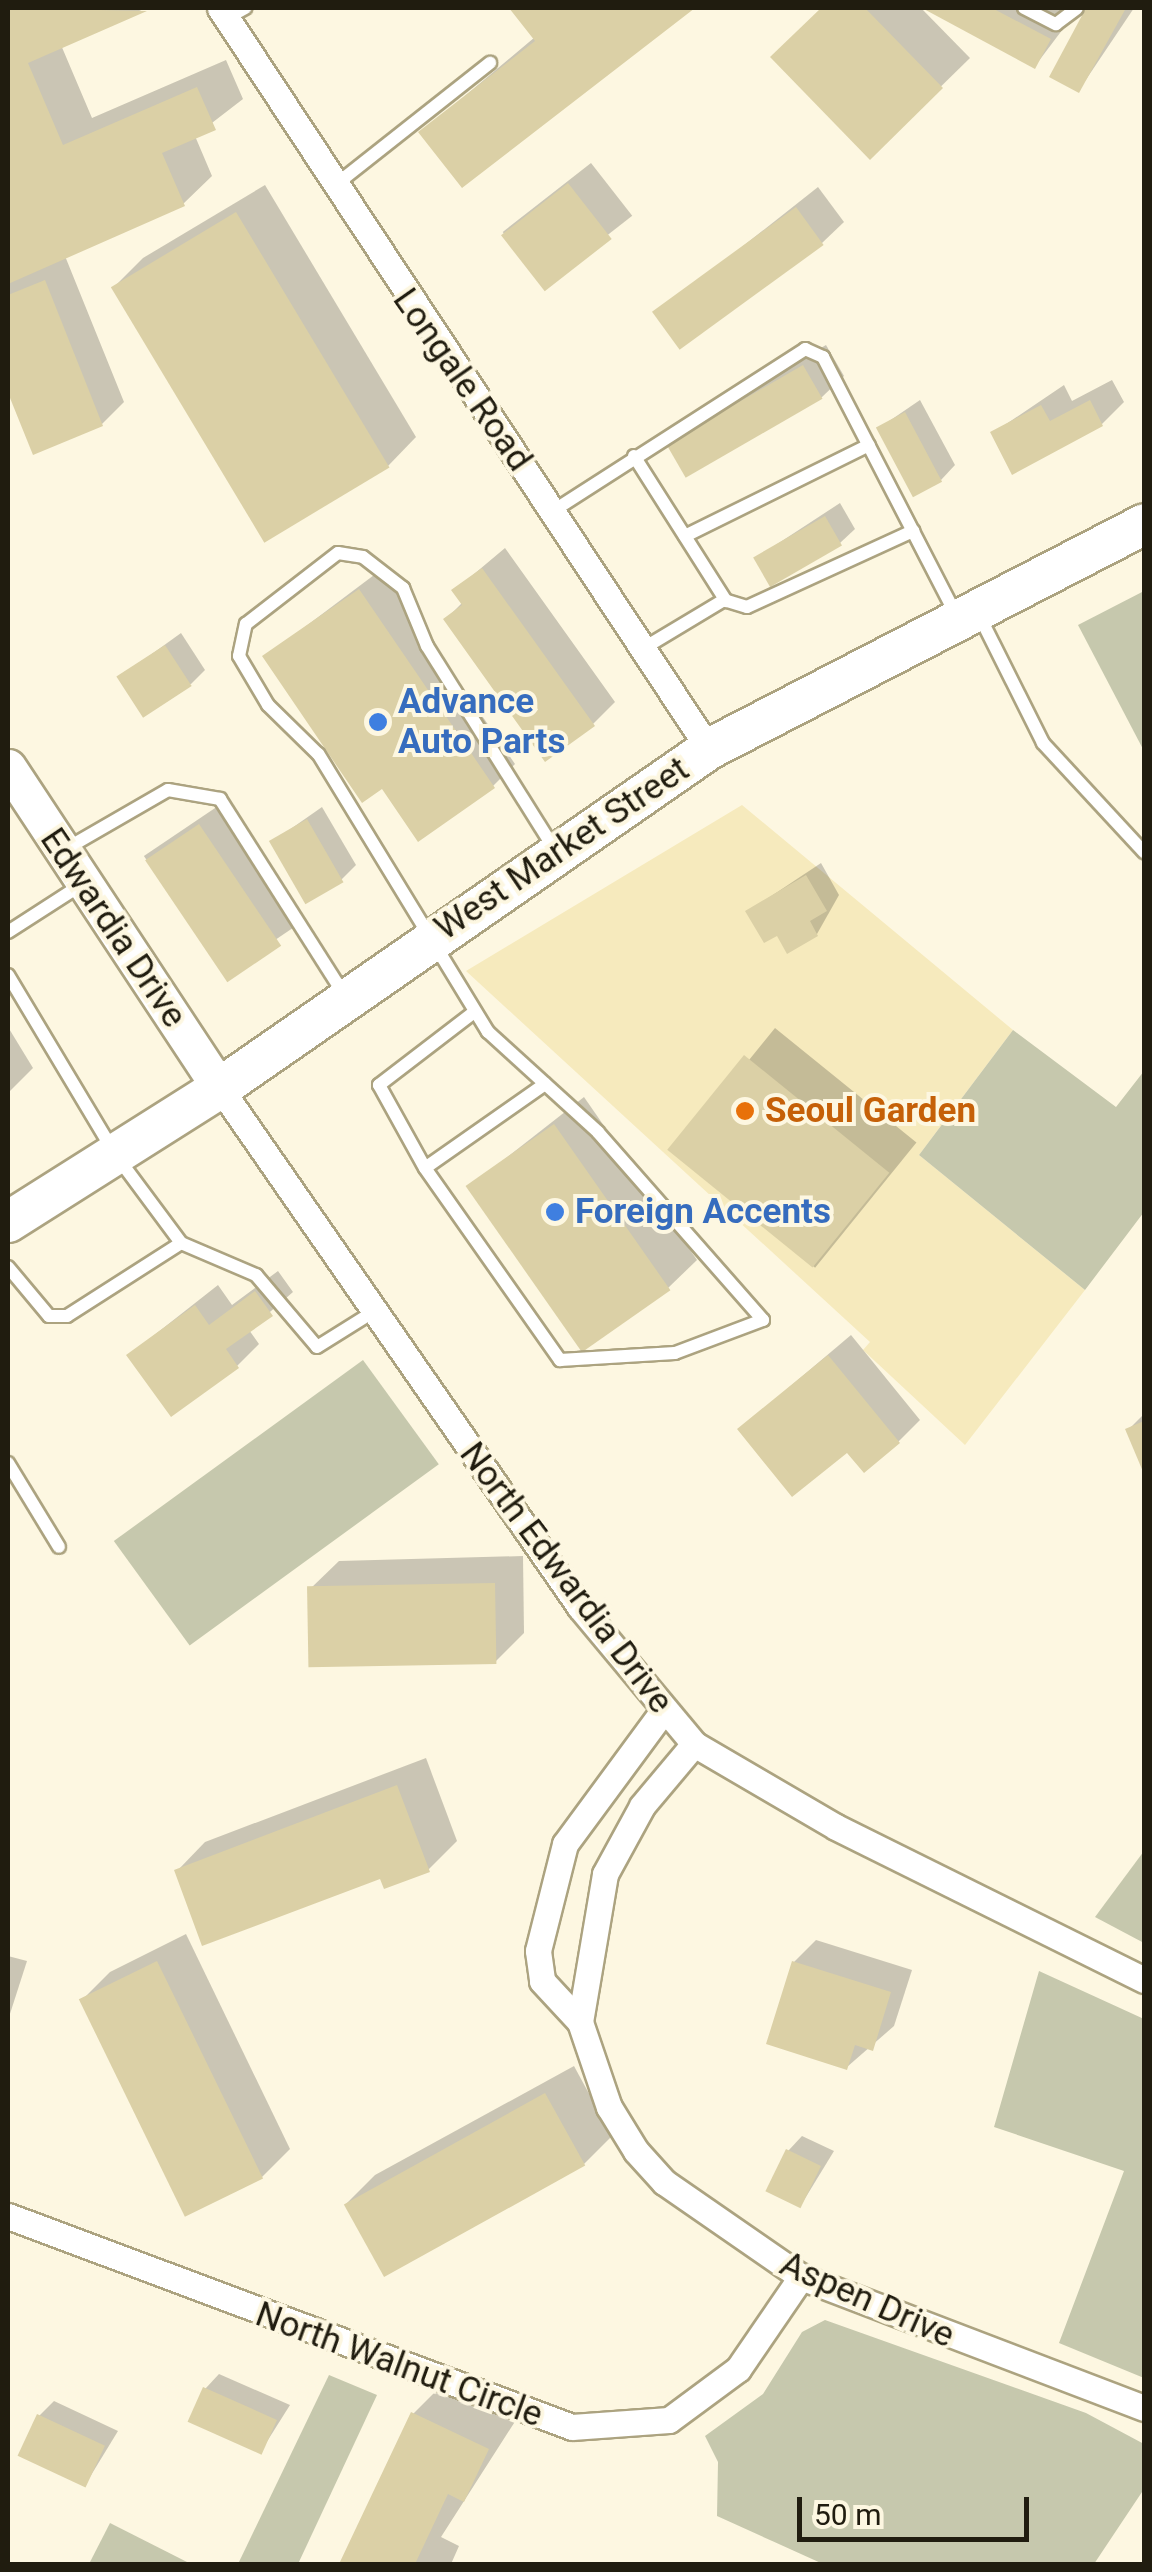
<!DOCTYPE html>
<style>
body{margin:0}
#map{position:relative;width:1152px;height:2572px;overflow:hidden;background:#fdf7e1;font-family:Roboto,sans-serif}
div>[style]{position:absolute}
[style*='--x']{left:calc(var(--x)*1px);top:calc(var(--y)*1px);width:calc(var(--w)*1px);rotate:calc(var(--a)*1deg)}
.built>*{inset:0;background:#f6eabd}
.green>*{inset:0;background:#c6c8ad;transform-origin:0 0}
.shadow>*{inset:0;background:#0003;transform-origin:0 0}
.building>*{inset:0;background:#dbd0a6;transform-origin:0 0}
.roads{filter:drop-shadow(2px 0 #aca380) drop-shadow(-2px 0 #aca380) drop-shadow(0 2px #aca380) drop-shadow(0 -2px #aca380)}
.service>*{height:12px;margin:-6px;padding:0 6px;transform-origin:6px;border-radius:6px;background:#fff}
.minor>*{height:25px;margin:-12.5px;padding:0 12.5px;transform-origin:12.5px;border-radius:12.5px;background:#fff}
.secondary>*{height:35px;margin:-17.5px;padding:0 17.5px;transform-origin:17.5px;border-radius:17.5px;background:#fff}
.primary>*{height:40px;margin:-20px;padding:0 20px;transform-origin:20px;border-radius:20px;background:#fff}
.dots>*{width:28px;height:28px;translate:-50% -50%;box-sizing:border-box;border:5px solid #fdf7e1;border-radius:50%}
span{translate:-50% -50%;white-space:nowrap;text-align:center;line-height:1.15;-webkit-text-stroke:8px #fdf7e1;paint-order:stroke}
.street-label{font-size:35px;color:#201c0f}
.shop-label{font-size:35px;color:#366cbe;font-weight:700}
.left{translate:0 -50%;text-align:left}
.food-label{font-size:35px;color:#c56008;font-weight:700}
.frame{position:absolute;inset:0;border:10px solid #201c0f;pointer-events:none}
.scale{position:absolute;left:797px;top:2497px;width:232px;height:45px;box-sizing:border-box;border:5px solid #201c0f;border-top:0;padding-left:12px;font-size:30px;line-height:35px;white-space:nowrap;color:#201c0f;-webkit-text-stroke:8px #fdf7e1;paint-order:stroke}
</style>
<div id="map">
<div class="built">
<i style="clip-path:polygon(742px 805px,1013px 1030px,919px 1155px,1085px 1290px,965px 1445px,863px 1350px,870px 1342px,466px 971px)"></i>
</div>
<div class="green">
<i style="clip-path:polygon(1144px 591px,1144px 751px,1078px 625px)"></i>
<i style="clip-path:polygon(1013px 1030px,1116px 1107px,1144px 1071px,1144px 1212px,1085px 1290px,919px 1155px)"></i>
<i style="left:363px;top:1360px;width:129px;height:308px;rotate:54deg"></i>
<i style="clip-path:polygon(1144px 1851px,1144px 1943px,1095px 1917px)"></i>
<i style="clip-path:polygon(1039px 1971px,1144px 2019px,1144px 2378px,1059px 2343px,1124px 2171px,994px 2127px)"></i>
<i style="clip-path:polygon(825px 2320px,1086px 2413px,1144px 2444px,1144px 2489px,1094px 2564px,823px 2564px,717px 2516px,718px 2462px,705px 2436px,763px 2394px,802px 2332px)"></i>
<i style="clip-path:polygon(329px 2375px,377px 2395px,298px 2564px,238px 2564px)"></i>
<i style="clip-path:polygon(110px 2523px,191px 2564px,89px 2564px)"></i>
</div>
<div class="shadow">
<i style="clip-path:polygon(8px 8px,146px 8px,61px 45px,92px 118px,226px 60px,243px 99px,195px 136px,212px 176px,183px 204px,65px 256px,124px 402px,102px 424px,34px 452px,8px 386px)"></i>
<i style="clip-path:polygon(512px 8px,691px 8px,462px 185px,422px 132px,535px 37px)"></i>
<i style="clip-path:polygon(824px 8px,921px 8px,970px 58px,870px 156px,773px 57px)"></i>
<i style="clip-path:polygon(927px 8px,1060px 8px,1072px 17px,1035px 66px)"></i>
<i style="clip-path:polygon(1089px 8px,1134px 8px,1079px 90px,1052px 76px)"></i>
<i style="left:591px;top:163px;width:67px;height:112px;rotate:52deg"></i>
<i style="clip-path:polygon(265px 185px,416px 437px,388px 466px,265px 539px,114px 287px,143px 258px)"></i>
<i style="clip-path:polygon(818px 187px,844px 222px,822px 243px,657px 314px)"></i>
<i style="clip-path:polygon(826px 345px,844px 376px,822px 397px,687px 475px,691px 423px)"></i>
<i style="clip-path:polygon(1112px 380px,1124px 402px,1102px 424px,993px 433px,1064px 385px,1072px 401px)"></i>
<i style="clip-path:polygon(920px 400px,955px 465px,941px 480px,879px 428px)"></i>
<i style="clip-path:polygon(840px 503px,855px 529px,840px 543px,756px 558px)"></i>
<i style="clip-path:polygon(505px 548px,615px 702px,593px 724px,446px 619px,463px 602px,455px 590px)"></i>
<i style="clip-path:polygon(382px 569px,515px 764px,493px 786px,382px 786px,265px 657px)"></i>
<i style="clip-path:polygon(181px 633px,205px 670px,191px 684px,120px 677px)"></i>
<i style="left:221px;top:804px;width:143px;height:93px;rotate:56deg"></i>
<i style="clip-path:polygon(322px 807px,356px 865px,341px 880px,272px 842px)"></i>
<i style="clip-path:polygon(821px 863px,839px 895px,817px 934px,778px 932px,749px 911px)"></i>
<i style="clip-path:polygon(8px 1027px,33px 1068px,8px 1093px)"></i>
<i style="left:775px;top:1028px;width:182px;height:161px;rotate:39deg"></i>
<i style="clip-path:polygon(584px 1097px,697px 1260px,668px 1288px,469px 1187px)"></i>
<i style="clip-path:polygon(278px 1271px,293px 1292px,249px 1330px,259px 1344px,237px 1366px,129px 1355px,218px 1285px,232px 1305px)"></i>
<i style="clip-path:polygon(851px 1335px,920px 1420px,898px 1442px,848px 1449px,740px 1429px)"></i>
<i style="clip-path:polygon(1144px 1414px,1144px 1468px,1128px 1430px)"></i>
<i style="clip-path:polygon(523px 1556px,524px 1633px,496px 1661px,310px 1589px,339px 1561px)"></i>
<i style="clip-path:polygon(426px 1758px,457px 1841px,428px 1870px,177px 1871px,205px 1842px)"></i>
<i style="clip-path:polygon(186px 1934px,290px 2149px,262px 2177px,82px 2000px,110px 1972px)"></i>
<i style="clip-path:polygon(816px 1940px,912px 1970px,894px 2026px,847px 2067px,794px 1962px)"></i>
<i style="clip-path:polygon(8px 1956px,27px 1961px,8px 2020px)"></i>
<i style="clip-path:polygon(574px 2066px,612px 2136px,584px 2164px,346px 2204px,375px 2175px)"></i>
<i style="clip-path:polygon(802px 2136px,834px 2151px,801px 2205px,788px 2151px)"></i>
<i style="clip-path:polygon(219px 2374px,290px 2405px,261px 2451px,205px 2389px)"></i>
<i style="clip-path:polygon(442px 2385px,516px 2420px,441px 2537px,459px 2546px,451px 2564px,342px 2564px,413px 2414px)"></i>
<i style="clip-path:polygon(54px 2401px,118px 2431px,85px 2485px,39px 2416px)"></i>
</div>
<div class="building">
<i style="clip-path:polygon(8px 8px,147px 11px,28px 63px,63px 145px,197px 87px,216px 130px,162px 153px,185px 206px,8px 284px)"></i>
<i style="clip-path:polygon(509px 8px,695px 8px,462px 188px,418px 132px,535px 41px)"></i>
<i style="clip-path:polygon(821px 8px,865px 8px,943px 88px,870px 160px,770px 57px)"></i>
<i style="clip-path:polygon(922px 8px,992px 8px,1051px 39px,1035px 69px)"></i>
<i style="clip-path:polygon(1086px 8px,1126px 8px,1079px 93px,1049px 77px)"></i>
<i style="left:568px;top:183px;width:71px;height:85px;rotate:52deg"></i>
<i style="left:796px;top:207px;width:47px;height:178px;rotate:54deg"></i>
<i style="left:236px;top:212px;width:298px;height:146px;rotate:59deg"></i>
<i style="clip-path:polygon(45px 280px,103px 426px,33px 455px,8px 393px,8px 295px)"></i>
<i style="left:803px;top:365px;width:39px;height:158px;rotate:60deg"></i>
<i style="clip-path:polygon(1090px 400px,1103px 426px,1012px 475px,990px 432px,1041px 405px,1050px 421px)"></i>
<i style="left:905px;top:412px;width:79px;height:33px;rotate:62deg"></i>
<i style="left:825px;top:516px;width:34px;height:83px;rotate:60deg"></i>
<i style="clip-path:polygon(482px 568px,595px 726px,545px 762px,443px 619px,462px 605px,451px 590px)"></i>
<i style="clip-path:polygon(359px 589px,495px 788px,418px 842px,382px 789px,362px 803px,262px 656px)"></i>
<i style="left:165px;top:645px;width:49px;height:58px;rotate:57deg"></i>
<i style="left:307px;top:819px;width:73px;height:44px;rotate:60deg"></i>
<i style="left:199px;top:824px;width:147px;height:65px;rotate:56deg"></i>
<i style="clip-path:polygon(806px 875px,827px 911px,810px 921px,818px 936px,787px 954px,777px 936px,764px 943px,745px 911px)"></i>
<i style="left:744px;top:1055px;width:187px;height:122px;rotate:39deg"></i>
<i style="left:554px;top:1124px;width:203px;height:108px;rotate:55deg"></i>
<i style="clip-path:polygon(255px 1291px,273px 1316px,226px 1349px,239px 1368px,171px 1417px,126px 1355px,195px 1305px,209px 1325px)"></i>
<i style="clip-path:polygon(828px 1355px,900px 1443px,864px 1473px,847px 1453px,792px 1497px,737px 1429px)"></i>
<i style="clip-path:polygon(1144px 1421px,1144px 1474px,1125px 1429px)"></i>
<i style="left:495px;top:1583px;width:81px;height:188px;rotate:89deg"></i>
<i style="clip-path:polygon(397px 1785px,430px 1872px,384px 1889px,380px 1879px,202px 1946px,174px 1870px)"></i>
<i style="left:157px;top:1961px;width:242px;height:87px;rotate:64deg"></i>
<i style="clip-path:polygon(792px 1961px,891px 1992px,873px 2051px,855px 2045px,847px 2070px,766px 2044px)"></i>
<i style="left:545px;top:2093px;width:83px;height:230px;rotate:61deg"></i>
<i style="left:786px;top:2149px;width:39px;height:47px;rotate:26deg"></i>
<i style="left:203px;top:2387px;width:81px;height:38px;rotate:24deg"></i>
<i style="clip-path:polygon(411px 2412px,489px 2449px,464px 2502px,448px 2494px,415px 2564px,339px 2564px)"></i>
<i style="left:37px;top:2414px;width:75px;height:46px;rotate:25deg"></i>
</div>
<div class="roads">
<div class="service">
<i style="--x:1024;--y:8;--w:36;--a:27"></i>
<i style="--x:1056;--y:24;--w:26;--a:-37"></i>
<i style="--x:227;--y:18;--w:21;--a:-29"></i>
<i style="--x:334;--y:186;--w:199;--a:-38.3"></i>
<i style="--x:634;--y:456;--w:172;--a:57.6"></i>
<i style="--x:553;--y:511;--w:300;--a:-32.7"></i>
<i style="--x:805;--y:349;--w:20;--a:24"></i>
<i style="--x:823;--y:357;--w:288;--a:62.7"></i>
<i style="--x:685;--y:536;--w:205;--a:-26.3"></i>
<i style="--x:978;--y:613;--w:145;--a:63.4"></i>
<i style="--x:1043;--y:743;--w:149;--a:47.2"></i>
<i style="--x:644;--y:648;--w:93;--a:-31"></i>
<i style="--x:724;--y:600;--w:24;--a:17"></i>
<i style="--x:747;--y:607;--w:183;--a:-24.6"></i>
<i style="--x:64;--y:850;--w:120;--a:-30"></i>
<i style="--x:168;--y:790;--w:53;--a:9.8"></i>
<i style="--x:220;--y:799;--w:233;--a:57.6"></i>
<i style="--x:8;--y:932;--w:87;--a:-32.8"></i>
<i style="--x:8;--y:975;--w:209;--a:59.1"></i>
<i style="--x:115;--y:1154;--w:111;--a:53.4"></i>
<i style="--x:181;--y:1243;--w:82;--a:23.1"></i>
<i style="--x:256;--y:1275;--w:94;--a:49.7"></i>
<i style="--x:317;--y:1347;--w:66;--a:-32"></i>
<i style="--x:545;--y:1084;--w:146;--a:145"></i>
<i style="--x:425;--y:1168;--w:235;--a:54.9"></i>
<i style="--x:560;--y:1360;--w:115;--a:-3.5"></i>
<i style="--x:675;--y:1353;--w:94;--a:-20.6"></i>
<i style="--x:763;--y:1320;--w:250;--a:-131.3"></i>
<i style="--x:598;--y:1132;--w:149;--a:-137.7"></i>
<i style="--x:488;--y:1032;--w:326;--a:-121.4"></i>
<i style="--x:318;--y:754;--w:70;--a:-135.6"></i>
<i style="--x:268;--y:705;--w:57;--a:-120.6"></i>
<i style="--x:239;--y:656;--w:33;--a:-78"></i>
<i style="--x:246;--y:624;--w:116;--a:-37.7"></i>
<i style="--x:338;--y:553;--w:25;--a:9"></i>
<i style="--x:363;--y:557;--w:51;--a:37.8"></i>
<i style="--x:403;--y:588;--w:63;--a:67.5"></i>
<i style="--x:427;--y:646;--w:243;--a:57.9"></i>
<i style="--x:425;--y:1168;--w:95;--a:-119"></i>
<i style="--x:379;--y:1085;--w:120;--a:-37.5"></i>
<i style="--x:8;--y:1267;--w:64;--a:50.1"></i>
<i style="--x:49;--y:1316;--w:18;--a:0"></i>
<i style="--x:67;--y:1316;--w:135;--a:-32.6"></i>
<i style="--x:8;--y:1463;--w:98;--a:58.7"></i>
</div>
<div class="minor">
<i style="--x:220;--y:8;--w:888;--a:56.58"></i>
<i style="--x:220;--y:1088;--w:632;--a:55.25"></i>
<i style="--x:580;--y:1607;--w:178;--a:50.2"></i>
<i style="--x:694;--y:1744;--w:164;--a:30.3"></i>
<i style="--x:836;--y:1827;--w:344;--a:26.4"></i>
<i style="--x:663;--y:1711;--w:165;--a:126.4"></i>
<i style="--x:565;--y:1844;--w:110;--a:104.2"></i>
<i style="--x:538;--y:1951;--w:30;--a:82"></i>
<i style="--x:542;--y:1981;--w:56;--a:47.2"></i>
<i style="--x:580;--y:2022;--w:90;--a:71.2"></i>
<i style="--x:609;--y:2107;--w:52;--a:58.5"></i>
<i style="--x:636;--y:2151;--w:42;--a:47.9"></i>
<i style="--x:664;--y:2182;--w:167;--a:34.7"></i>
<i style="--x:801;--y:2277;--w:367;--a:20.9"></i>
<i style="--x:580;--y:2022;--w:150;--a:-80.4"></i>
<i style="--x:605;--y:1874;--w:77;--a:-61.4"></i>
<i style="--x:642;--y:1806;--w:81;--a:-50"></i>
<i style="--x:8;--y:2216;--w:602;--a:20.51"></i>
<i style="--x:572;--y:2427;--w:97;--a:-4.1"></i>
<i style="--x:669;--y:2420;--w:86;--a:-36.5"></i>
<i style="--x:738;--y:2369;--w:112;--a:-55.6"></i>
</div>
<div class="secondary">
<i style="--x:8;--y:767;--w:385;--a:56.6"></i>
</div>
<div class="primary">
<i style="--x:8;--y:1222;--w:251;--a:-32.3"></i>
<i style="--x:220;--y:1088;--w:595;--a:-34.73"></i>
<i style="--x:709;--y:749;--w:490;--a:-27.3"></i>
</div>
</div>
<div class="dots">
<i style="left:378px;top:722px;background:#3f7fe0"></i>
<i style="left:745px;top:1111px;background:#e8710a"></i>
<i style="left:555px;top:1212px;background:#3f7fe0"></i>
</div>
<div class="street-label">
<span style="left:462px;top:380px;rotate:55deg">Longale Road</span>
<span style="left:562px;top:849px;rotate:-34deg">West Market Street</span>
<span style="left:113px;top:928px;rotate:56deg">Edwardia Drive</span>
<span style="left:566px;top:1578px;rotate:53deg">North Edwardia Drive</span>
<span style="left:867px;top:2300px;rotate:24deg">Aspen Drive</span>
<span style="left:399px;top:2365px;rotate:20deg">North Walnut Circle</span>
</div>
<div class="shop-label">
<span class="left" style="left:398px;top:722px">Advance<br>Auto Parts</span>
<span class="left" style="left:575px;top:1212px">Foreign Accents</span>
</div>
<div class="food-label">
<span class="left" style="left:765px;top:1111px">Seoul Garden</span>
</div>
<div class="frame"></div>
<div class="scale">50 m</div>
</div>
